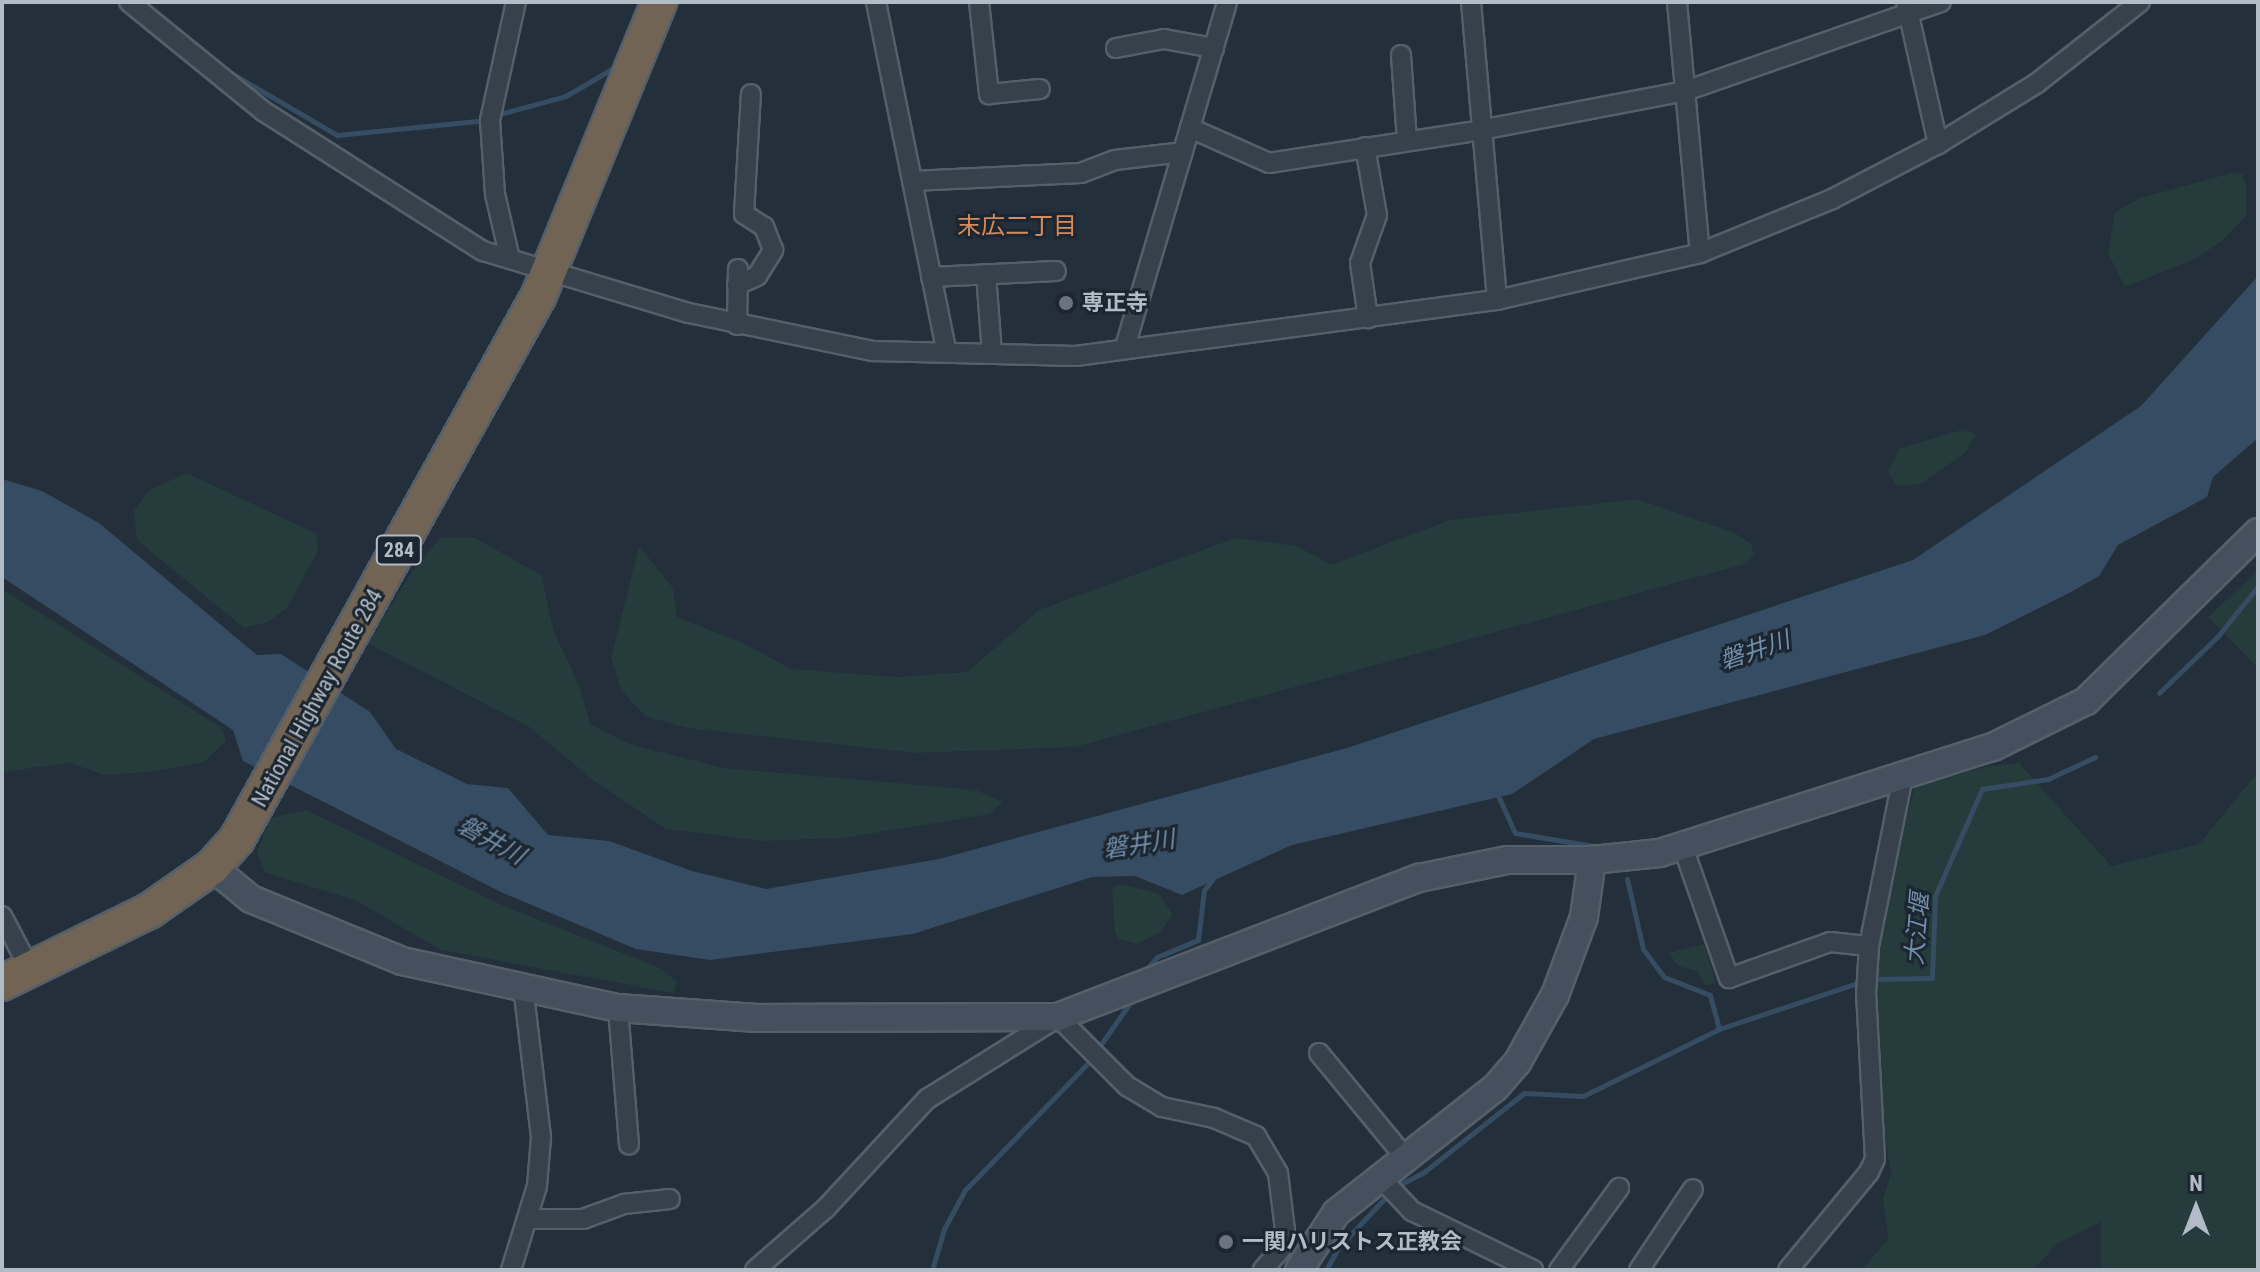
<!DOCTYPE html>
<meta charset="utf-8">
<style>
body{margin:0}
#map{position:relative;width:2260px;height:1272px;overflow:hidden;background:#232f3b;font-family:"Roboto Condensed","Noto Sans JP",sans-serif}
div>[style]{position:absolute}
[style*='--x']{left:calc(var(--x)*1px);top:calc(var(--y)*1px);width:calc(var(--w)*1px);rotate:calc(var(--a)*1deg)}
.green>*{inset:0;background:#253b3c}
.water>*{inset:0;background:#364c62}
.stream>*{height:5px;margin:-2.5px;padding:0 2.5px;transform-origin:2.5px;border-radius:2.5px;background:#364c62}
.roads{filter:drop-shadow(2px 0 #555f69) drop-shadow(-2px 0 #555f69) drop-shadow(0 2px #555f69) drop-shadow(0 -2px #555f69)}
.street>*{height:18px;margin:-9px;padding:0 9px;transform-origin:9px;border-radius:9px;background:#37414c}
.secondary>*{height:26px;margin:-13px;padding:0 13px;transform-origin:13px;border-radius:13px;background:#45505e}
.highway>*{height:34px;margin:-17px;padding:0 17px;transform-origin:17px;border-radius:17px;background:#716454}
.dots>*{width:22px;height:22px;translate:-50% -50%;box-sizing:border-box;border:4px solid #1c2630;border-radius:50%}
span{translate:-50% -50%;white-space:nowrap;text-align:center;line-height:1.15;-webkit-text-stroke:6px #1c2630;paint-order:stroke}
.shield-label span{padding:2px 6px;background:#1c2630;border:2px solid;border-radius:6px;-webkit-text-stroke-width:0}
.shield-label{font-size:20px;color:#b2bcc7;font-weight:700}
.poi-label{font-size:22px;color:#b2bcc7;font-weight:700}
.left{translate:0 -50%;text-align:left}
.street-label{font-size:22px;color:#b2bcc7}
.neighbourhood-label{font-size:24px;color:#d38b61}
.water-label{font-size:24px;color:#728eaa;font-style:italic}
.frame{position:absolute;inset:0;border:4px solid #b2bcc7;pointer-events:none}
.north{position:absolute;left:2156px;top:1168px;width:80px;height:80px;-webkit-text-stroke:6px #1c2630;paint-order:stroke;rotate:0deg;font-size:22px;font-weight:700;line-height:32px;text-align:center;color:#b2bcc7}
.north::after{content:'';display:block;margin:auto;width:28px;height:36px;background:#b2bcc7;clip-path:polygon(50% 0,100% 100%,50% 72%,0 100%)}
</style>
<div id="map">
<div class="green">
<i style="clip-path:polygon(2231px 173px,2242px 174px,2246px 185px,2246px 216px,2222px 241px,2195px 259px,2125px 287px,2108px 253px,2115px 212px,2140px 198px)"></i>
<i style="clip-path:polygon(1965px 429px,1976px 435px,1966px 452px,1921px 484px,1897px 486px,1888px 472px,1900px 448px)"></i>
<i style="clip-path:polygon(187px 473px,317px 534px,318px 551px,287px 608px,268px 622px,244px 628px,137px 540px,134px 511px,149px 490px)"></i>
<i style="clip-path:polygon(1637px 499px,1735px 533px,1751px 544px,1754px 555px,1745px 564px,1075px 747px,915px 753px,687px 728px,645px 716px,621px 690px,611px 658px,639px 546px,673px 588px,677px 617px,743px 643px,791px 669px,897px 677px,967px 672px,1039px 610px,1235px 538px,1297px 546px,1331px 565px,1450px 520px)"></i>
<i style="clip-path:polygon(440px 538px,475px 538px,541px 575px,554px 632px,580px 687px,590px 724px,629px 744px,724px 768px,976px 790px,1003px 802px,990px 814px,844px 838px,762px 841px,666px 829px,593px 780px,528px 726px,367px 643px,412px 572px)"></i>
<i style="clip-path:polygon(2258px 571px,2258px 668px,2208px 617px)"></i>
<i style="clip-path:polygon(2px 589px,222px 728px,226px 741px,204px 762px,150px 772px,104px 775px,70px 763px,2px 772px)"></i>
<i style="clip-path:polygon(2019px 763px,2111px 866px,2199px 844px,2258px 772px,2258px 1270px,2101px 1270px,2101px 1222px,2057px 1244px,2033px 1270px,1862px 1270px,1888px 1239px,1883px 1199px,1891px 1173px,1881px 1113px,1872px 944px,1915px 786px,1989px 766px)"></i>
<i style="clip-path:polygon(306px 810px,502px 905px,660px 968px,677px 982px,673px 993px,441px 950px,357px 901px,264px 872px,257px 851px,271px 818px)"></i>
<i style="clip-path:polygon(1121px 884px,1158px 893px,1173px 914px,1159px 933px,1138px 944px,1118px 939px,1115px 932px,1112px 888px)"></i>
<i style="clip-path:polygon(1704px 944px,1716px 983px,1705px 986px,1697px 971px,1678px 966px,1669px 953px)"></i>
</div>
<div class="water">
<i style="clip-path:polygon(2258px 276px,2258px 438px,2213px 477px,2207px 497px,2118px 545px,2099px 576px,2071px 592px,1985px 635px,1594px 739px,1512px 794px,1292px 845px,1182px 895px,1135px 876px,1092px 877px,913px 934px,710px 960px,636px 949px,503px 893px,243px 761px,233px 730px,2px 577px,2px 479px,42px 491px,99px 523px,257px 655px,281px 654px,370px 712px,396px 749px,467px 784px,508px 788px,548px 835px,609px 841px,692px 871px,766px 889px,939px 859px,1347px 748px,1913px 560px,2141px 406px)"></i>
</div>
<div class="stream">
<i style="--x:231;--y:73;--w:123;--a:30.3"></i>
<i style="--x:337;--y:135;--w:151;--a:-5.7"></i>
<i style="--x:496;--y:115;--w:73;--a:-15.2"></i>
<i style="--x:566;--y:96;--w:57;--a:-30.6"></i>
<i style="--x:2159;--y:693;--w:82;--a:-44"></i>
<i style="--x:2218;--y:636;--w:64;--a:-51.3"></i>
<i style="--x:1496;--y:791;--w:46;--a:65.7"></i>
<i style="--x:1515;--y:833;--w:86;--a:9.4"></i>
<i style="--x:1627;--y:879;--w:72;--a:77.1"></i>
<i style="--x:1643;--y:949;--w:35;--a:53"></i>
<i style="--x:1664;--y:977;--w:49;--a:21.4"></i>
<i style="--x:1710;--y:995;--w:35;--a:75"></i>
<i style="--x:1143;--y:973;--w:21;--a:-49"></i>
<i style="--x:1157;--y:957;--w:44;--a:-22.5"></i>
<i style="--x:1198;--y:940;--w:50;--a:-83.2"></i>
<i style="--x:1204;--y:890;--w:14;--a:-51"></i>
<i style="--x:1873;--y:979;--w:59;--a:-1"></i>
<i style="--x:1932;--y:978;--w:82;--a:-87.9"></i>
<i style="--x:1935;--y:896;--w:117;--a:-66.3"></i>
<i style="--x:1982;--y:789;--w:67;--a:-8.6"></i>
<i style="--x:2048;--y:779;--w:52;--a:-25.1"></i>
<i style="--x:1097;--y:1050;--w:61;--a:-55"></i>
<i style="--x:1399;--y:1185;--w:28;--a:-27"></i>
<i style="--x:1424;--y:1172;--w:127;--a:-38.3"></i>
<i style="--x:1524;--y:1093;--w:59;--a:2.9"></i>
<i style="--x:1583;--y:1096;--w:152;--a:-26.2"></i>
<i style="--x:1719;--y:1029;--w:152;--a:-18.4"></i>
<i style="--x:932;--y:1270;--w:43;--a:-73.7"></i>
<i style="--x:944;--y:1229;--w:44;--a:-61.7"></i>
<i style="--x:965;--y:1190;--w:175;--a:-45.9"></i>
<i style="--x:1326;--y:1270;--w:25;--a:-61"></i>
<i style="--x:1338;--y:1248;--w:71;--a:-46.7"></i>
</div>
<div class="roads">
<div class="street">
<i style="--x:129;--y:2;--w:173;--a:39.1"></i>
<i style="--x:263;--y:111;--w:261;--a:32.5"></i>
<i style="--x:483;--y:251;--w:215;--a:16.8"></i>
<i style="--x:689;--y:313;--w:188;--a:11.7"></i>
<i style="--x:873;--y:351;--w:203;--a:1.4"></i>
<i style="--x:1076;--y:356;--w:425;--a:-7.6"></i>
<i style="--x:1497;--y:300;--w:208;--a:-13"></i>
<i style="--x:1700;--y:253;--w:143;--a:-22.2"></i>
<i style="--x:1832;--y:199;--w:119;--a:-27.4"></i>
<i style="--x:1938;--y:144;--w:116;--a:-31.6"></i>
<i style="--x:2037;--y:83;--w:131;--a:-38.2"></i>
<i style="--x:876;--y:2;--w:358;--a:78.6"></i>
<i style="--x:979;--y:2;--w:93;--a:83.8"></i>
<i style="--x:989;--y:94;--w:51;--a:-5.6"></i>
<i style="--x:1471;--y:2;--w:299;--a:85"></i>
<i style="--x:1677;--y:2;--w:252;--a:84.8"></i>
<i style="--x:1906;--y:2;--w:146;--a:77.3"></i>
<i style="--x:1116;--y:48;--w:49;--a:-10.6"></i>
<i style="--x:1164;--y:39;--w:51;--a:10.2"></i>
<i style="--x:1401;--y:55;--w:85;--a:86"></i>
<i style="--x:1190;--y:128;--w:86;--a:23.9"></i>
<i style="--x:1269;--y:163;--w:215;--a:-8.8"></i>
<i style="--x:1481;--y:130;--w:208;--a:-10.8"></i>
<i style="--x:1685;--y:91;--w:271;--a:-19.2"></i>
<i style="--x:1365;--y:147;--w:69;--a:80"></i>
<i style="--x:1377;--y:215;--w:51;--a:109.5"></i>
<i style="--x:1360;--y:263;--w:56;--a:81.7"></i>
<i style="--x:912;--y:181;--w:169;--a:-2.7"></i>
<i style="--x:1081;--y:173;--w:36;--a:-21"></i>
<i style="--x:1115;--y:160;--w:68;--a:-6.7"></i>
<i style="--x:510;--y:259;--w:67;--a:-103"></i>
<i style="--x:495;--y:194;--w:74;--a:-93.9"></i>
<i style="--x:490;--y:120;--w:121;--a:-77.6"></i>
<i style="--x:986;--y:274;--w:80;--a:85.7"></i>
<i style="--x:931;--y:277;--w:125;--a:-2.7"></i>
<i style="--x:737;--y:285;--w:22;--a:-24"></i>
<i style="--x:757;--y:276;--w:31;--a:-58"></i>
<i style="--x:773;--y:250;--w:25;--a:-111"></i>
<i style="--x:764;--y:227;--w:24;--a:-147"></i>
<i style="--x:744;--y:214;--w:120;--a:-86.7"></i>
<i style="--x:737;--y:325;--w:56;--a:-89"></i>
<i style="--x:1125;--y:347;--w:360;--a:-73.5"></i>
<i style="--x:1683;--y:847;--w:139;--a:70.7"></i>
<i style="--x:1729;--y:978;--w:107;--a:-19.6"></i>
<i style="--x:1830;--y:942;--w:39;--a:6"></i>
<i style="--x:2;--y:916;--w:60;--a:62.2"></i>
<i style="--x:618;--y:1008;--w:137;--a:85.4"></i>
<i style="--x:1319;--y:1053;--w:134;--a:50.5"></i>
<i style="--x:1378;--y:1175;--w:50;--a:46.6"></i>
<i style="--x:1412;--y:1211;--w:135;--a:26"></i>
<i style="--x:529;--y:1219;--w:54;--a:0"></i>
<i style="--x:583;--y:1219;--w:44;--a:-20.1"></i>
<i style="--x:624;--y:1204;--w:46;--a:-6.2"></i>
<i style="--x:511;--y:1270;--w:88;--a:-72.8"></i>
<i style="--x:537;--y:1186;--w:49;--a:-85.3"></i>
<i style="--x:541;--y:1137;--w:152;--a:-96.8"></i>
<i style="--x:755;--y:1270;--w:94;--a:-41.1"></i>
<i style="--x:826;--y:1208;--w:149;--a:-47.2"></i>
<i style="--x:927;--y:1099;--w:155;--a:-32"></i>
<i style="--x:1058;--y:1017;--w:98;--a:45"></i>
<i style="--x:1127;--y:1086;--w:41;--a:31"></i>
<i style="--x:1162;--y:1107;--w:53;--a:11.9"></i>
<i style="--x:1214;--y:1118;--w:46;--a:23.2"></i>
<i style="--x:1256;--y:1136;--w:43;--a:59.3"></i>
<i style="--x:1278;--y:1173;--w:57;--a:83"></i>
<i style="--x:1285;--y:1230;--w:19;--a:102"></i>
<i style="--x:1281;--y:1249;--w:28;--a:131"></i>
<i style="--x:1559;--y:1270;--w:102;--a:-53.8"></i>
<i style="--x:1639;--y:1270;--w:97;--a:-56.3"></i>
<i style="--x:1788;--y:1270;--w:127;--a:-50.4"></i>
<i style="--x:1869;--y:1172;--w:14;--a:-65"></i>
<i style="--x:1875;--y:1159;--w:165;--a:-93.1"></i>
<i style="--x:1866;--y:994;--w:48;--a:-86.4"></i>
<i style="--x:1869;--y:946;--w:173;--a:-78.7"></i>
</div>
<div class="secondary">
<i style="--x:212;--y:867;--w:50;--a:39.4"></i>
<i style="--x:251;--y:899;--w:163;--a:22.3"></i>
<i style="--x:402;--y:961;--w:221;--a:12.3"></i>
<i style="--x:618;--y:1008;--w:139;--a:4.1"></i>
<i style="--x:757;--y:1018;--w:301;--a:-0.2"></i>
<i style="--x:1058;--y:1017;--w:387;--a:-21.1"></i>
<i style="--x:1419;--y:878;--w:90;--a:-11.6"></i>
<i style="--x:1507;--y:860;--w:85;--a:0"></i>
<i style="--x:1592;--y:860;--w:68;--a:-5.9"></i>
<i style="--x:1660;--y:853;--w:349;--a:-17.7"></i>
<i style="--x:1993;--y:747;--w:104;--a:-26.3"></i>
<i style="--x:2086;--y:701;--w:241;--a:-44.5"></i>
<i style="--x:1299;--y:1270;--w:68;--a:-57"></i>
<i style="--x:1336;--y:1213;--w:202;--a:-38.2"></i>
<i style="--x:1495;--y:1088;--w:33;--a:-49"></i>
<i style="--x:1517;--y:1063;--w:78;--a:-60.8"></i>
<i style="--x:1555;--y:995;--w:83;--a:-69.6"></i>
<i style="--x:1584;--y:917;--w:58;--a:-82"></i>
</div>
<div class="highway">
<i style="--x:2;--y:983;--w:164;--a:-26.1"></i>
<i style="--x:149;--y:911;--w:77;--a:-34.9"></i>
<i style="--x:212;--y:867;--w:38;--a:-48"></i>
<i style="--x:237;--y:839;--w:622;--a:-60.96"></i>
<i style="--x:539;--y:295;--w:317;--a:-67.7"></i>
</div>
</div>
<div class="dots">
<i style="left:1066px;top:303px;background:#6b7280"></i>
<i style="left:1226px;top:1242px;background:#6b7280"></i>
</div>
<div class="shield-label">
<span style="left:399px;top:550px">284</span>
</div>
<div class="poi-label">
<span class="left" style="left:1082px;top:303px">専正寺</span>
<span class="left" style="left:1242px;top:1242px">一関ハリストス正教会</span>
</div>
<div class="street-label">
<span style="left:317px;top:698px;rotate:-61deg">National Highway Route 284</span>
</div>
<div class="neighbourhood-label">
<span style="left:1017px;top:227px">末広二丁目</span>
</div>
<div class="water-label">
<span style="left:1755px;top:651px;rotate:-19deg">磐井川</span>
<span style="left:491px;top:841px;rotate:29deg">磐井川</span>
<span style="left:1139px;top:845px;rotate:-9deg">磐井川</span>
<span style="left:1918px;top:929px;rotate:-85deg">大江堰</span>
</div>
<div class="frame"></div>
<div class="north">N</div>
</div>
